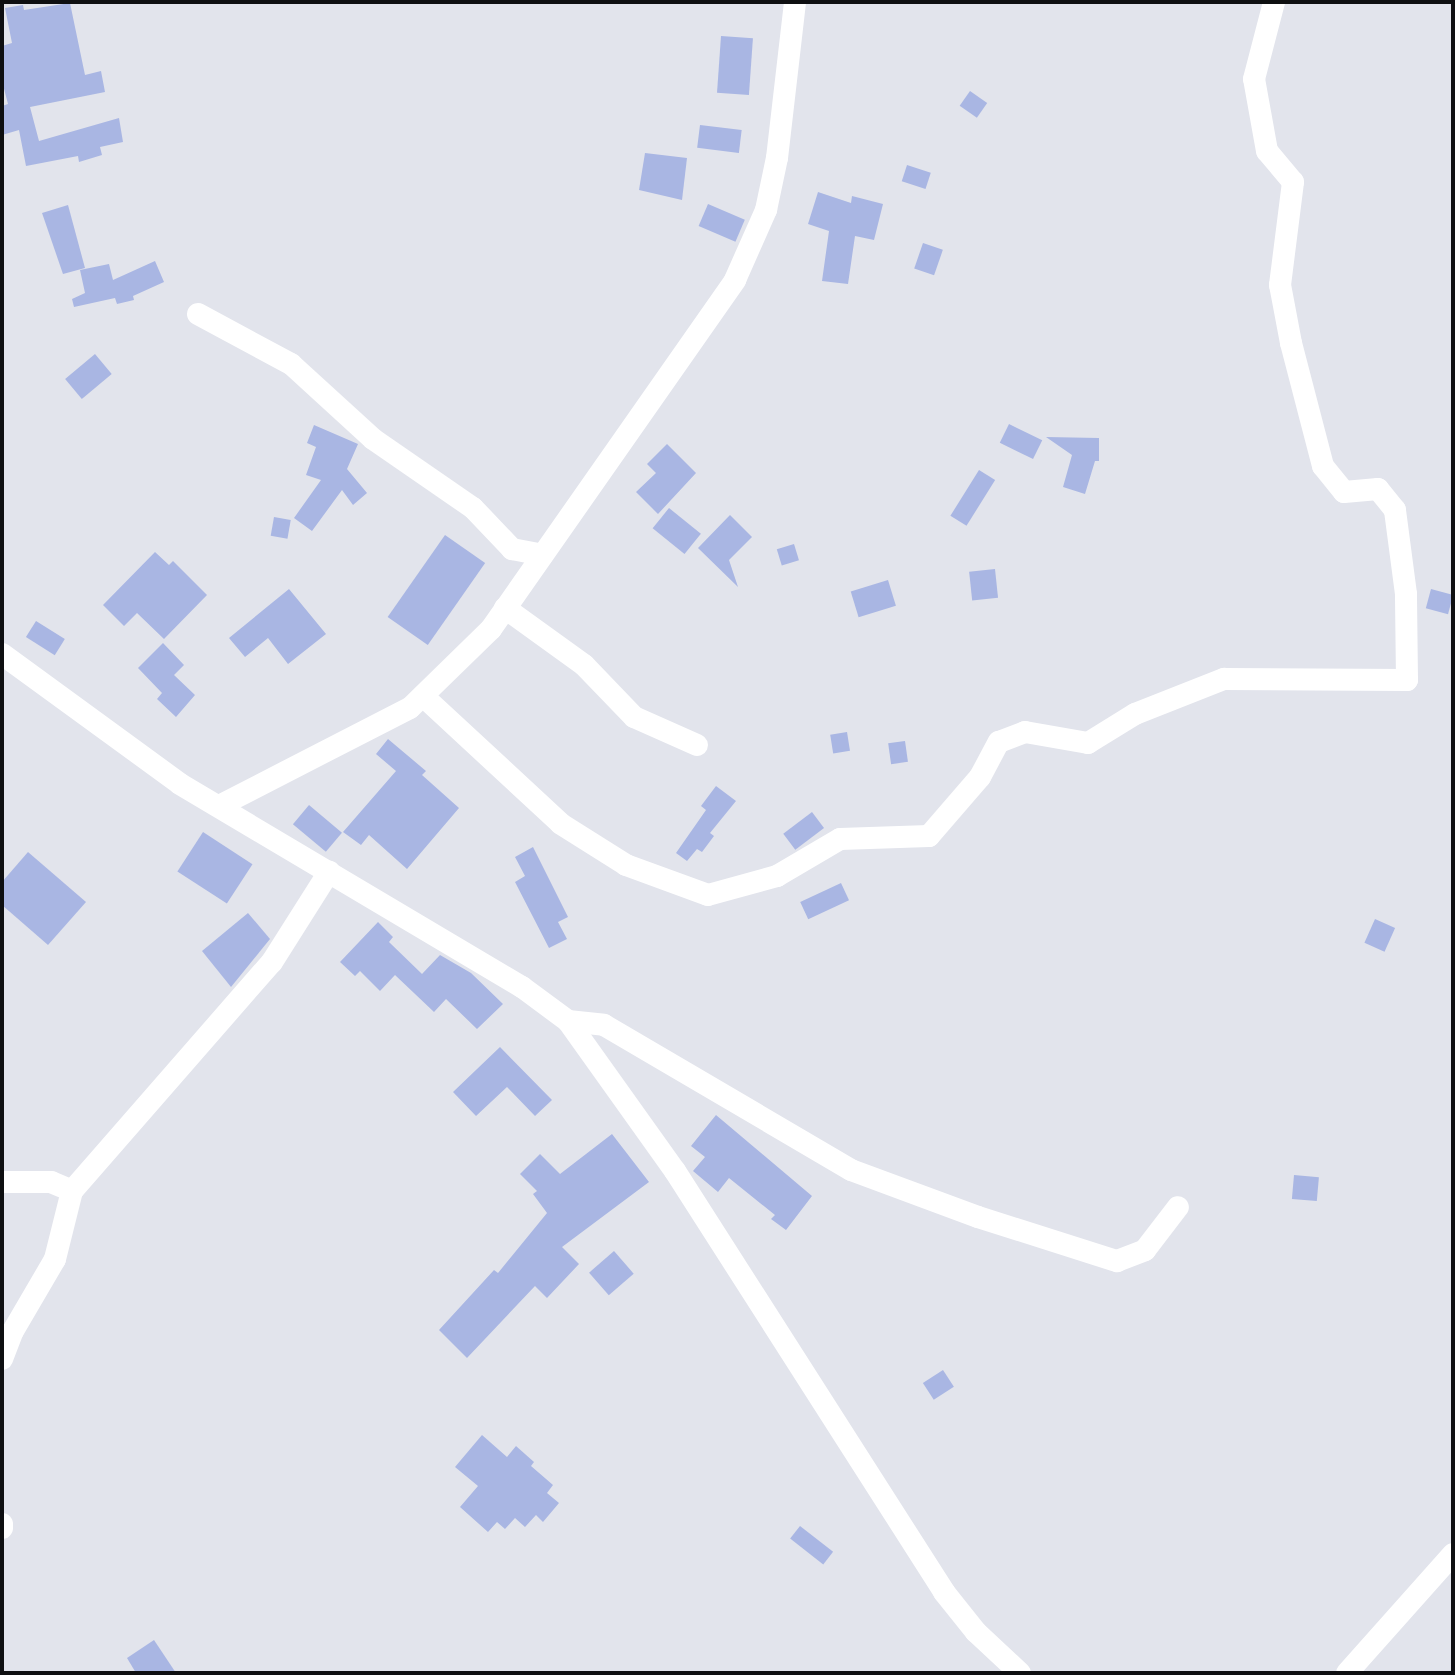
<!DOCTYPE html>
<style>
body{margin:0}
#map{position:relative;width:1455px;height:1675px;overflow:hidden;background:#e2e4ec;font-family:Rubik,sans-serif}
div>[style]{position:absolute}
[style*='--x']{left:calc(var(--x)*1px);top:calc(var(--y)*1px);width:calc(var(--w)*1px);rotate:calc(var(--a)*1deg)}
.building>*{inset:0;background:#a9b6e3;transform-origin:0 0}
.street>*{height:22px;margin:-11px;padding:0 11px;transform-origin:11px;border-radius:11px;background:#fff}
span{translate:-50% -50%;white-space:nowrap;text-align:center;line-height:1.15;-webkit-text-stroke:8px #fff;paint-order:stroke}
.frame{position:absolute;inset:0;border:4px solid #0e0f11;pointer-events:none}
</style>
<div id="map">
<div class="building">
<i style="clip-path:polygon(70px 3px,85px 75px,101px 71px,105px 92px,30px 107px,39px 141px,119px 118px,123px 142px,100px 147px,102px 155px,79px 162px,78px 156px,26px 166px,19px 130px,2px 135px,2px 106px,8px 104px,2px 81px,2px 46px,12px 43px,5px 8px,23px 5px,24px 10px)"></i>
<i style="left:721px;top:36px;width:32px;height:57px;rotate:4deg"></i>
<i style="left:970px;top:91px;width:21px;height:18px;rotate:35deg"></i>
<i style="left:700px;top:125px;width:42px;height:23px;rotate:7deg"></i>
<i style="clip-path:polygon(645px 153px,687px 158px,682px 200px,639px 190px)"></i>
<i style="left:907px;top:165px;width:25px;height:17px;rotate:18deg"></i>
<i style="clip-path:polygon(818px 192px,851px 203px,852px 196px,883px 204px,874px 240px,855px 236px,848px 284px,822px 281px,829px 231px,808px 224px)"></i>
<i style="left:708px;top:204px;width:40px;height:24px;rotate:23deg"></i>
<i style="clip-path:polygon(68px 205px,85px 268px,63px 274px,42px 213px)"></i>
<i style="left:923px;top:243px;width:21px;height:27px;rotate:19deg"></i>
<i style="clip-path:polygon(155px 261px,164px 282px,133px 296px,134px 300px,117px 304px,115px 298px,74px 307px,72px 299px,85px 293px,80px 270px,109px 264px,113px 280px)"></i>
<i style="left:95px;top:354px;width:26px;height:39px;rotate:50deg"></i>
<i style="left:1009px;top:424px;width:37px;height:21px;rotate:26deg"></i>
<i style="clip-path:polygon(314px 425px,358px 444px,347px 469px,367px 493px,353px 505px,342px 490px,312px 531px,294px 518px,321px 480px,306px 475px,316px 447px,307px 443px)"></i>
<i style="clip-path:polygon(1046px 437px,1099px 438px,1099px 461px,1095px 461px,1085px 494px,1063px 487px,1072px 455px)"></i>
<i style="clip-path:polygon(667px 444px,696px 473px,658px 514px,636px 492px,656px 473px,647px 464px)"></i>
<i style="left:979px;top:470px;width:19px;height:54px;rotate:32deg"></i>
<i style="left:669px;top:508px;width:41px;height:26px;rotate:39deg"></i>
<i style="clip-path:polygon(730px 515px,752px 537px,729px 560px,738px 587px,698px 548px)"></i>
<i style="left:274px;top:517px;width:17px;height:19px;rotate:10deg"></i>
<i style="left:445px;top:535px;width:49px;height:100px;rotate:35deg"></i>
<i style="left:794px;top:544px;width:17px;height:18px;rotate:73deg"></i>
<i style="clip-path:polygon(155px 552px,169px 565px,173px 561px,207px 595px,164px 639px,137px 613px,124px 626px,103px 605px)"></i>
<i style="left:995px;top:569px;width:29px;height:26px;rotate:84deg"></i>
<i style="left:888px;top:580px;width:27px;height:39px;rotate:73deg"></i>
<i style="clip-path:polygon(289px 589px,326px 634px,288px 664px,268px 638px,245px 657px,229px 638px)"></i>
<i style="left:1431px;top:589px;width:23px;height:20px;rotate:15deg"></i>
<i style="left:36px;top:621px;width:34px;height:19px;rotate:32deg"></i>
<i style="clip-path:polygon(163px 643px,184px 665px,174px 675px,195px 695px,176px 717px,157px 699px,162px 693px,138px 668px)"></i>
<i style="left:847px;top:732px;width:19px;height:17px;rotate:81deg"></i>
<i style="clip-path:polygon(388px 739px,426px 771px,422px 775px,459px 808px,407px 869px,369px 835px,361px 845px,343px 832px,396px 771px,376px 754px)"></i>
<i style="left:905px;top:741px;width:21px;height:17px;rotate:82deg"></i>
<i style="clip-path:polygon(716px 786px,736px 801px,710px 833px,714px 836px,702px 852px,697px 849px,687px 861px,676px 853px,706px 810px,701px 806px)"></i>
<i style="left:309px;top:805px;width:43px;height:25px;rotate:40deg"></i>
<i style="left:812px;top:812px;width:20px;height:36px;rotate:53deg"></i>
<i style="left:203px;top:832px;width:59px;height:47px;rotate:33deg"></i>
<i style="clip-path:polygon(533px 847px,568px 917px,558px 922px,567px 939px,549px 948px,515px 882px,525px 876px,515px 857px)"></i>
<i style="clip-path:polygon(28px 852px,86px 902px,48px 945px,2px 905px,2px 882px)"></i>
<i style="left:841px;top:883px;width:19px;height:45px;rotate:65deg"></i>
<i style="clip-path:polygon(248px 913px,270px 939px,231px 987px,202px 951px)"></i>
<i style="left:1375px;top:919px;width:22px;height:26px;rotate:24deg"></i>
<i style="clip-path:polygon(378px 922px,393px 937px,389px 942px,422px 974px,440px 955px,471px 973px,503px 1004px,477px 1029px,446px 999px,434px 1012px,395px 975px,380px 991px,360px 971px,355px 976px,340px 962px)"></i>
<i style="clip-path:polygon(500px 1047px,552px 1100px,535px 1116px,507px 1087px,476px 1116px,453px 1092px)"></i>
<i style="clip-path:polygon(716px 1115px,812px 1196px,786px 1230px,771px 1219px,775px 1215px,729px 1178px,718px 1192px,693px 1171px,705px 1157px,691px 1146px)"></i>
<i style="clip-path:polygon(612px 1134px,649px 1182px,562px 1247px,579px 1264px,547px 1298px,535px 1286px,467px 1358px,439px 1330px,494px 1270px,498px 1273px,547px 1213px,533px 1194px,537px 1191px,520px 1174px,540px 1154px,560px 1174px)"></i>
<i style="left:1294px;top:1175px;width:25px;height:24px;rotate:5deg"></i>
<i style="left:614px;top:1251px;width:30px;height:33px;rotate:49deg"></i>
<i style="left:943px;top:1370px;width:20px;height:24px;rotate:57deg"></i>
<i style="clip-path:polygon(482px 1435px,507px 1457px,516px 1446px,534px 1462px,531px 1466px,553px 1485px,547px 1493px,559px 1503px,543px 1522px,536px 1515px,525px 1527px,515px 1518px,505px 1529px,497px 1522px,488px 1532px,460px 1507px,478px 1486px,455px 1467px)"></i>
<i style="left:800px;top:1526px;width:42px;height:16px;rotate:38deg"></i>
<i style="clip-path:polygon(154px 1640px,176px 1673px,136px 1673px,127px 1658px)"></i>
</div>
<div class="street">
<i style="--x:198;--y:314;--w:106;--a:28.3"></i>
<i style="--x:291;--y:364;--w:111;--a:42.4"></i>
<i style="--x:373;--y:439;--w:121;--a:34.6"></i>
<i style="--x:473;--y:508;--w:57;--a:46.4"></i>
<i style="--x:512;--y:549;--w:31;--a:11"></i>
<i style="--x:505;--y:608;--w:97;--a:35.8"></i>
<i style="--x:584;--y:665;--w:72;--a:46.1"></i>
<i style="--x:634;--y:717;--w:69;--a:24"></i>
<i style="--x:2;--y:654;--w:220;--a:36.1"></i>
<i style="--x:180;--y:784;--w:398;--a:30.7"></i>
<i style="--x:522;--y:987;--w:57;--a:36.5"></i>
<i style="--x:568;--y:1021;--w:184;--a:54.5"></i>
<i style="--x:675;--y:1171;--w:500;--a:57.4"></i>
<i style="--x:944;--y:1592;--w:51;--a:51.3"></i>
<i style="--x:976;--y:1632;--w:60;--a:43"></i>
<i style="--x:423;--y:696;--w:188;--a:42.8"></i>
<i style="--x:561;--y:824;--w:77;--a:32.2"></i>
<i style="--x:626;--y:865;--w:87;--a:20.1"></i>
<i style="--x:708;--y:895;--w:72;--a:-15.4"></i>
<i style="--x:777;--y:876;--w:73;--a:-30.4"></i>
<i style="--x:840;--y:839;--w:89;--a:-1.9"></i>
<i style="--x:929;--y:836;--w:78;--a:-49.2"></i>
<i style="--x:980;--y:777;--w:40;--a:-62"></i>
<i style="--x:999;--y:742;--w:28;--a:-21"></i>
<i style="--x:1025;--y:732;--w:64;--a:9.9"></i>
<i style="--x:1088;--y:743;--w:55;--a:-31.7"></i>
<i style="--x:1135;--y:714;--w:96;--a:-21.5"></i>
<i style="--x:1224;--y:679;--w:183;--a:0.3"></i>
<i style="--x:1407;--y:680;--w:86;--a:-90.7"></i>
<i style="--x:1406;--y:594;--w:85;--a:-97.5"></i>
<i style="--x:1395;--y:510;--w:27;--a:-129"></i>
<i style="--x:1378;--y:489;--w:34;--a:175"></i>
<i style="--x:1344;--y:492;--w:33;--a:-129"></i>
<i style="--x:1323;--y:466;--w:127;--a:-104.6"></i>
<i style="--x:1291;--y:343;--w:59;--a:-100.7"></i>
<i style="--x:1280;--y:285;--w:104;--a:-82.8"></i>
<i style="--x:1293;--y:182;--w:40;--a:-130"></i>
<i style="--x:1267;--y:151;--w:73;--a:-100.2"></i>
<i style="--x:1254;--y:79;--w:80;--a:-75.4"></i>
<i style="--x:221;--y:805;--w:212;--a:-27.2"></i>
<i style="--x:410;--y:708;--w:113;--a:-44.3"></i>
<i style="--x:491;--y:629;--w:426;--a:-55"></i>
<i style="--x:735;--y:280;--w:77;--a:-66.1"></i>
<i style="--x:766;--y:210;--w:53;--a:-78.1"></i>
<i style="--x:777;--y:158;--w:157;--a:-83.4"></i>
<i style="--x:568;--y:1021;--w:36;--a:6"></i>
<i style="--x:604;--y:1025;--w:286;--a:30.4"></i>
<i style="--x:851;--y:1170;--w:135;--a:20.3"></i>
<i style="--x:978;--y:1217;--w:146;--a:17.6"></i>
<i style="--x:1117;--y:1261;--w:30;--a:-21"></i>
<i style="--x:1145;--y:1250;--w:54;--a:-52.5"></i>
<i style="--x:2;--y:1182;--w:49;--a:0"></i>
<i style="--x:51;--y:1182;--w:23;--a:23"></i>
<i style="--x:2;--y:1359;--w:30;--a:-69"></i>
<i style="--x:13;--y:1331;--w:83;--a:-59.7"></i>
<i style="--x:55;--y:1259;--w:70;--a:-76"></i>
<i style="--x:72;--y:1191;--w:304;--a:-48.9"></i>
<i style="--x:272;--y:962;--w:107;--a:-57.7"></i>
<i style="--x:2;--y:1524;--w:4;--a:90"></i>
<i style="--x:1347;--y:1673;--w:159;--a:-48.3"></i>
</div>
<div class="frame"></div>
</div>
